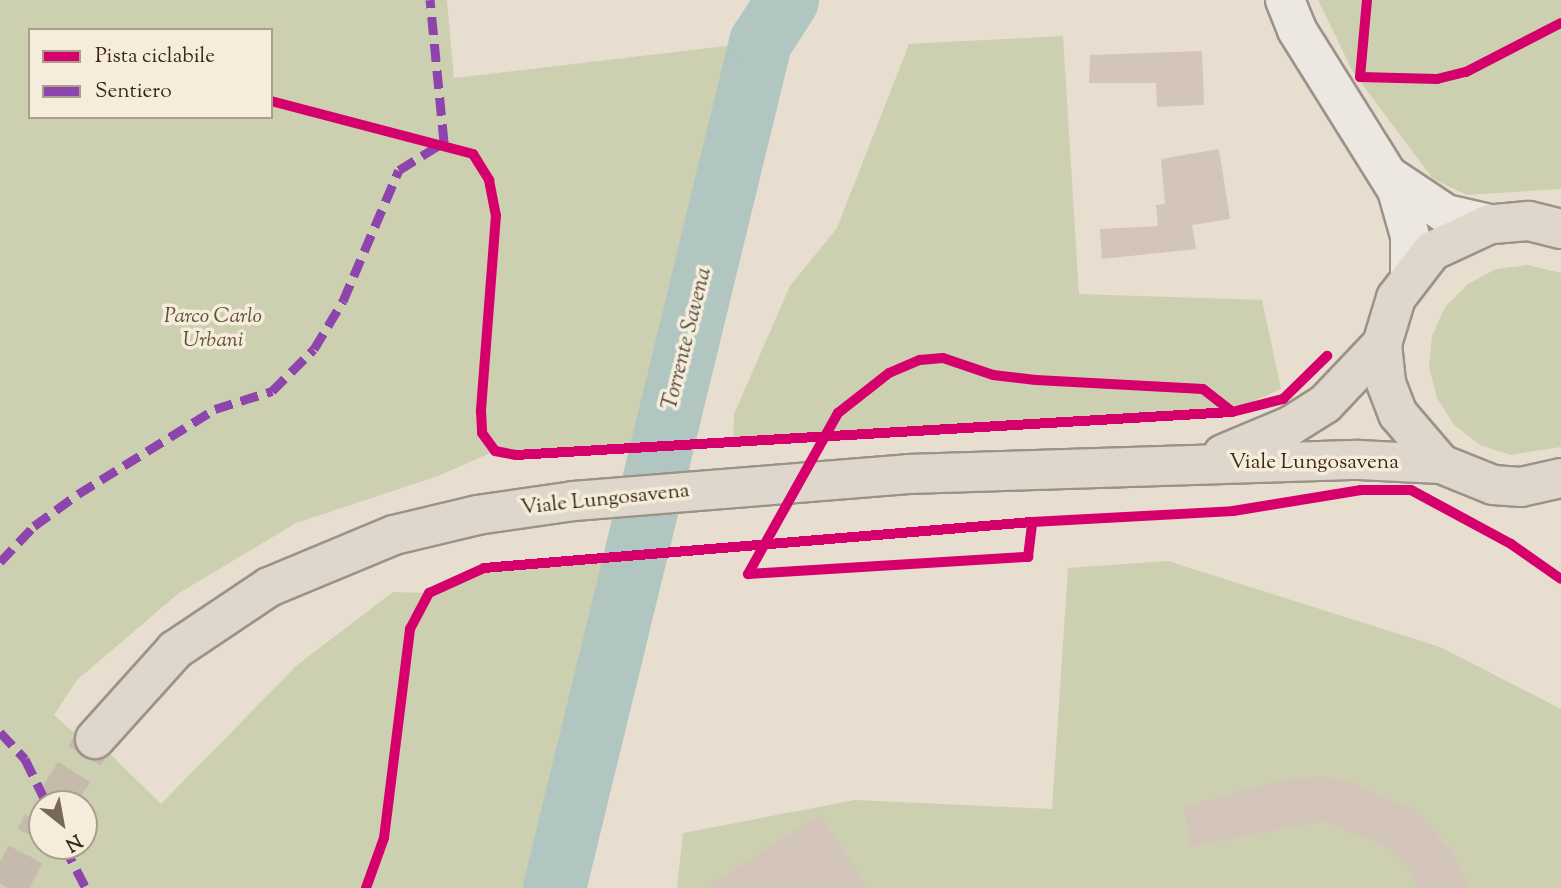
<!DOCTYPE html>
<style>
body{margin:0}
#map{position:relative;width:1561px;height:888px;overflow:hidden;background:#e7ded0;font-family:"Sorts Mill Goudy",serif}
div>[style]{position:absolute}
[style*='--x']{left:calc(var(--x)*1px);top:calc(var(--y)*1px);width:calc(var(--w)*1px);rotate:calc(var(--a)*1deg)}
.green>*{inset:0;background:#cdcfb1}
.river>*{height:63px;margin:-31.5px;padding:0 31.5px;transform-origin:31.5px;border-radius:31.5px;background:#b2c6c1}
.building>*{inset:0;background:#d3c5ba}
.primary-tunnel>*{height:38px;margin-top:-19px;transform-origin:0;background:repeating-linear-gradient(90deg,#c5baab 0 38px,transparent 0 57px)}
.roads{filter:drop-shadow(2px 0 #9b9389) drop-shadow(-2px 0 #9b9389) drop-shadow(0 2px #9b9389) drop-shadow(0 -2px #9b9389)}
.tertiary>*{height:38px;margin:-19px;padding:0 19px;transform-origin:19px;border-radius:19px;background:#ece7e0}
.primary>*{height:38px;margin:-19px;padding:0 19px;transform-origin:19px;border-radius:19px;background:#dfd7cb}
.quiet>*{height:9px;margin-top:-4.5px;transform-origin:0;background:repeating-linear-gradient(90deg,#8e44ad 0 18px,transparent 0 27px)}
.cycleway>*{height:10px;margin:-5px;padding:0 5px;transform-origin:5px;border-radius:5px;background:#d6006c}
span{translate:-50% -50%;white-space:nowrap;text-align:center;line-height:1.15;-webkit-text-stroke:7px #f5ecdb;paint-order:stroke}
.park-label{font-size:21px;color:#5c4f36;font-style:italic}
.street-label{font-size:21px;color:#3d2815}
.water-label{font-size:23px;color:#544d3e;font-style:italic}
.legend{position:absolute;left:28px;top:28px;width:245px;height:91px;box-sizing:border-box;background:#f5ecdb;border:2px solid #ab9e8c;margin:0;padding:9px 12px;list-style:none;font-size:21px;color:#3d2815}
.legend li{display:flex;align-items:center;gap:14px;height:35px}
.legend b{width:35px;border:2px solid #ab9e8c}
.north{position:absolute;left:28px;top:790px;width:70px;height:70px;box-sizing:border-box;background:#f5ecdb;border:2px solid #ab9e8c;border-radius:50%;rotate:149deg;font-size:19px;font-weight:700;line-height:28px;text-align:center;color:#3d2815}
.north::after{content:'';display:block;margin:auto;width:24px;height:32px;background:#786856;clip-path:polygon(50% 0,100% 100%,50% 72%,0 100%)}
</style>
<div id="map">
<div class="green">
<i style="clip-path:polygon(evenodd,0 0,447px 0,454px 78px,760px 42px,658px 446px,516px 455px,495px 451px,438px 476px,296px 523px,179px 593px,77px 680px,54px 715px,72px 731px,95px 739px,161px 804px,296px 666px,393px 592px,429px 593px,484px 568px,635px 554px,554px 888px,0 888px,0 0,30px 30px,271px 30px,271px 117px,30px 117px,30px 30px,0 0,42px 804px,84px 804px,84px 846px,42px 846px,42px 804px)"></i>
<i style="clip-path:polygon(1318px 0,1561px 0,1561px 189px,1467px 195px,1433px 179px,1353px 72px)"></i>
<i style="clip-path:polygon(1063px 36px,1079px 294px,1262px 300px,1281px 389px,1214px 418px,733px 447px,734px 414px,790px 286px,837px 228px,909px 44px)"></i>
<i style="clip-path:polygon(1528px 265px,1561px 273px,1561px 447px,1510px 455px,1480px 445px,1454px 425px,1437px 398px,1429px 367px,1432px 336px,1445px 307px,1468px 284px,1496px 269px)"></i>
<i style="clip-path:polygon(1168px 561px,1440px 647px,1561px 709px,1561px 888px,677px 888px,683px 833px,855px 800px,1052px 809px,1068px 568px)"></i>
</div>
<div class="river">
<i style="--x:554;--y:888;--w:871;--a:-76.31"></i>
<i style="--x:760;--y:42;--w:50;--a:-57.3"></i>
</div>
<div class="building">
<i style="clip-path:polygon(1202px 51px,1204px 105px,1157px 107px,1156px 83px,1089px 83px,1090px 55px)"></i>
<i style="clip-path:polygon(1219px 149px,1230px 219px,1192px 225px,1196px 249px,1102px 259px,1100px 229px,1158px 226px,1156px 205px,1165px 204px,1161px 159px)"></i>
<i style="clip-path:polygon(1319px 777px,1347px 780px,1415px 811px,1455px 855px,1469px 888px,1419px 888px,1410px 869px,1386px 847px,1324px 821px,1190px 847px,1184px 807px,1286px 779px)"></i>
<i style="clip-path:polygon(820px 814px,868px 888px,706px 888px)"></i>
</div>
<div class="primary-tunnel">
<i style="--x:54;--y:804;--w:77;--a:-57.8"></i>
<i style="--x:8;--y:888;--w:73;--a:-62.4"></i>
</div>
<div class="roads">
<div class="tertiary">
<i style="--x:1285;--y:0;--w:32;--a:68"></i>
<i style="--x:1297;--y:30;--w:189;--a:58"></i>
<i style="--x:1397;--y:190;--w:48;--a:74.2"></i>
<i style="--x:1410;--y:236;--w:39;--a:90"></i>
<i style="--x:1389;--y:176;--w:69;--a:33.7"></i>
<i style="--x:1446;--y:214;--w:45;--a:12.8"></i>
</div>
<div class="primary">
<i style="--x:1561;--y:229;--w:34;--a:-166"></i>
<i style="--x:1528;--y:221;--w:38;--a:175"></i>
<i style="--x:1490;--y:224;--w:64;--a:155"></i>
<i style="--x:1432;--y:251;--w:59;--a:127.5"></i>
<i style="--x:1396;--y:298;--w:48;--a:106.9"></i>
<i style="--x:1382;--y:344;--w:39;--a:84"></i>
<i style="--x:1386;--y:383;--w:33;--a:69"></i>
<i style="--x:1398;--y:414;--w:66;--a:49.3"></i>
<i style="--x:1441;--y:464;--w:56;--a:22"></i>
<i style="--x:1493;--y:485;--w:28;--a:4"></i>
<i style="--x:1521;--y:487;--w:41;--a:-12.7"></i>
<i style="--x:1223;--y:454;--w:73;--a:-22.7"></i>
<i style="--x:1290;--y:426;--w:41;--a:-32.2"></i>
<i style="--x:1325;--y:404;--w:83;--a:-46.5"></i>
<i style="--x:95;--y:739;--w:120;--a:-48"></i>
<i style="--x:175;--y:650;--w:113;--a:-33.8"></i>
<i style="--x:269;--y:587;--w:135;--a:-22.6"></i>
<i style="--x:394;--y:535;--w:85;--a:-13.5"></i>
<i style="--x:477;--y:515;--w:98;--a:-8.2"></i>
<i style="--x:574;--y:501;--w:335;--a:-4.6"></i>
<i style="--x:908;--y:474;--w:451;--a:-1.8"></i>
<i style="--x:1359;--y:460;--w:82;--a:2.8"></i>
</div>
</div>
<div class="quiet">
<i style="--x:0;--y:562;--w:50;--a:-46.6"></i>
<i style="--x:34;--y:526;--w:54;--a:-36"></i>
<i style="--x:78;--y:494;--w:161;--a:-31.8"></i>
<i style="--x:215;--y:409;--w:60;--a:-17.5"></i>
<i style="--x:272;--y:391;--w:59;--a:-45"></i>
<i style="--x:314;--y:349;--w:56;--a:-58.9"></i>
<i style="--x:343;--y:301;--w:142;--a:-66.9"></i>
<i style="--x:399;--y:170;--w:53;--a:-31.9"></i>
<i style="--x:444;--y:142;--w:143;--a:-95.6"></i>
<i style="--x:0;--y:732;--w:37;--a:47"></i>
<i style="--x:25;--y:759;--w:50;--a:63.9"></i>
<i style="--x:64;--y:846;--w:47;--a:62.4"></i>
</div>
<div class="cycleway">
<i style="--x:1367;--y:0;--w:77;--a:95.2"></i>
<i style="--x:1360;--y:77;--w:77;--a:1.5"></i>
<i style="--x:1437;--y:79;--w:30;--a:-14"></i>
<i style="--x:1466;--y:72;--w:107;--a:-27.3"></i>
<i style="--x:271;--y:101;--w:209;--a:14.7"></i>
<i style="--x:473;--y:154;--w:31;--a:58"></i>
<i style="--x:489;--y:180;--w:36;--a:79"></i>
<i style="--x:496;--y:215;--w:197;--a:94.4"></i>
<i style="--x:481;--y:411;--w:22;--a:87"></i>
<i style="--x:482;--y:433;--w:22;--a:54"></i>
<i style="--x:495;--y:451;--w:21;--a:11"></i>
<i style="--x:516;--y:455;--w:717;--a:-3.44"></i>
<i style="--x:1232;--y:412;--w:53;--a:-14.3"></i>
<i style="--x:1283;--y:399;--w:62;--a:-44.3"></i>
<i style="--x:748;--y:574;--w:184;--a:-60.8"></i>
<i style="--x:838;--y:413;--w:65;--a:-38.1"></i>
<i style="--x:889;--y:373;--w:34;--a:-23"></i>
<i style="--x:920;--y:360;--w:23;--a:-5"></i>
<i style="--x:943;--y:358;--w:53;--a:18.8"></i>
<i style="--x:993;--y:375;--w:43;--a:6.6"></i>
<i style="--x:1036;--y:380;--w:167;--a:3.1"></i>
<i style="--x:1203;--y:389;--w:37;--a:38"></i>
<i style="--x:748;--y:574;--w:281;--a:-3.5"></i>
<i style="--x:1028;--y:557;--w:35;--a:-83"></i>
<i style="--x:366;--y:888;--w:53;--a:-70.2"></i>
<i style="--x:384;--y:838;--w:211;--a:-82.9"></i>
<i style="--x:410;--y:629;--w:41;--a:-62.2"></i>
<i style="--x:429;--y:593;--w:60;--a:-24.4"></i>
<i style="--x:484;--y:568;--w:550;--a:-4.8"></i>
<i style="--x:1032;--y:522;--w:201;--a:-3.1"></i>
<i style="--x:1233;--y:511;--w:130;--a:-9.3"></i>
<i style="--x:1361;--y:490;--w:50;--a:0"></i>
<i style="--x:1411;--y:490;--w:114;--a:28.4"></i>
<i style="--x:1511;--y:544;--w:61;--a:35"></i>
</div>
<div class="park-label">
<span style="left:213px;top:329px">Parco Carlo<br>Urbani</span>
</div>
<div class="street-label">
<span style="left:1314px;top:463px">Viale Lungosavena</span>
<span style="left:605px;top:500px;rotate:-6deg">Viale Lungosavena</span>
</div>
<div class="water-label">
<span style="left:688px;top:339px;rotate:-76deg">Torrente Savena</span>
</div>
<ul class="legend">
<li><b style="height:9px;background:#d6006c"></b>Pista ciclabile</li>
<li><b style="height:9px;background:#8e44ad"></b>Sentiero</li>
</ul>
<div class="north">N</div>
</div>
